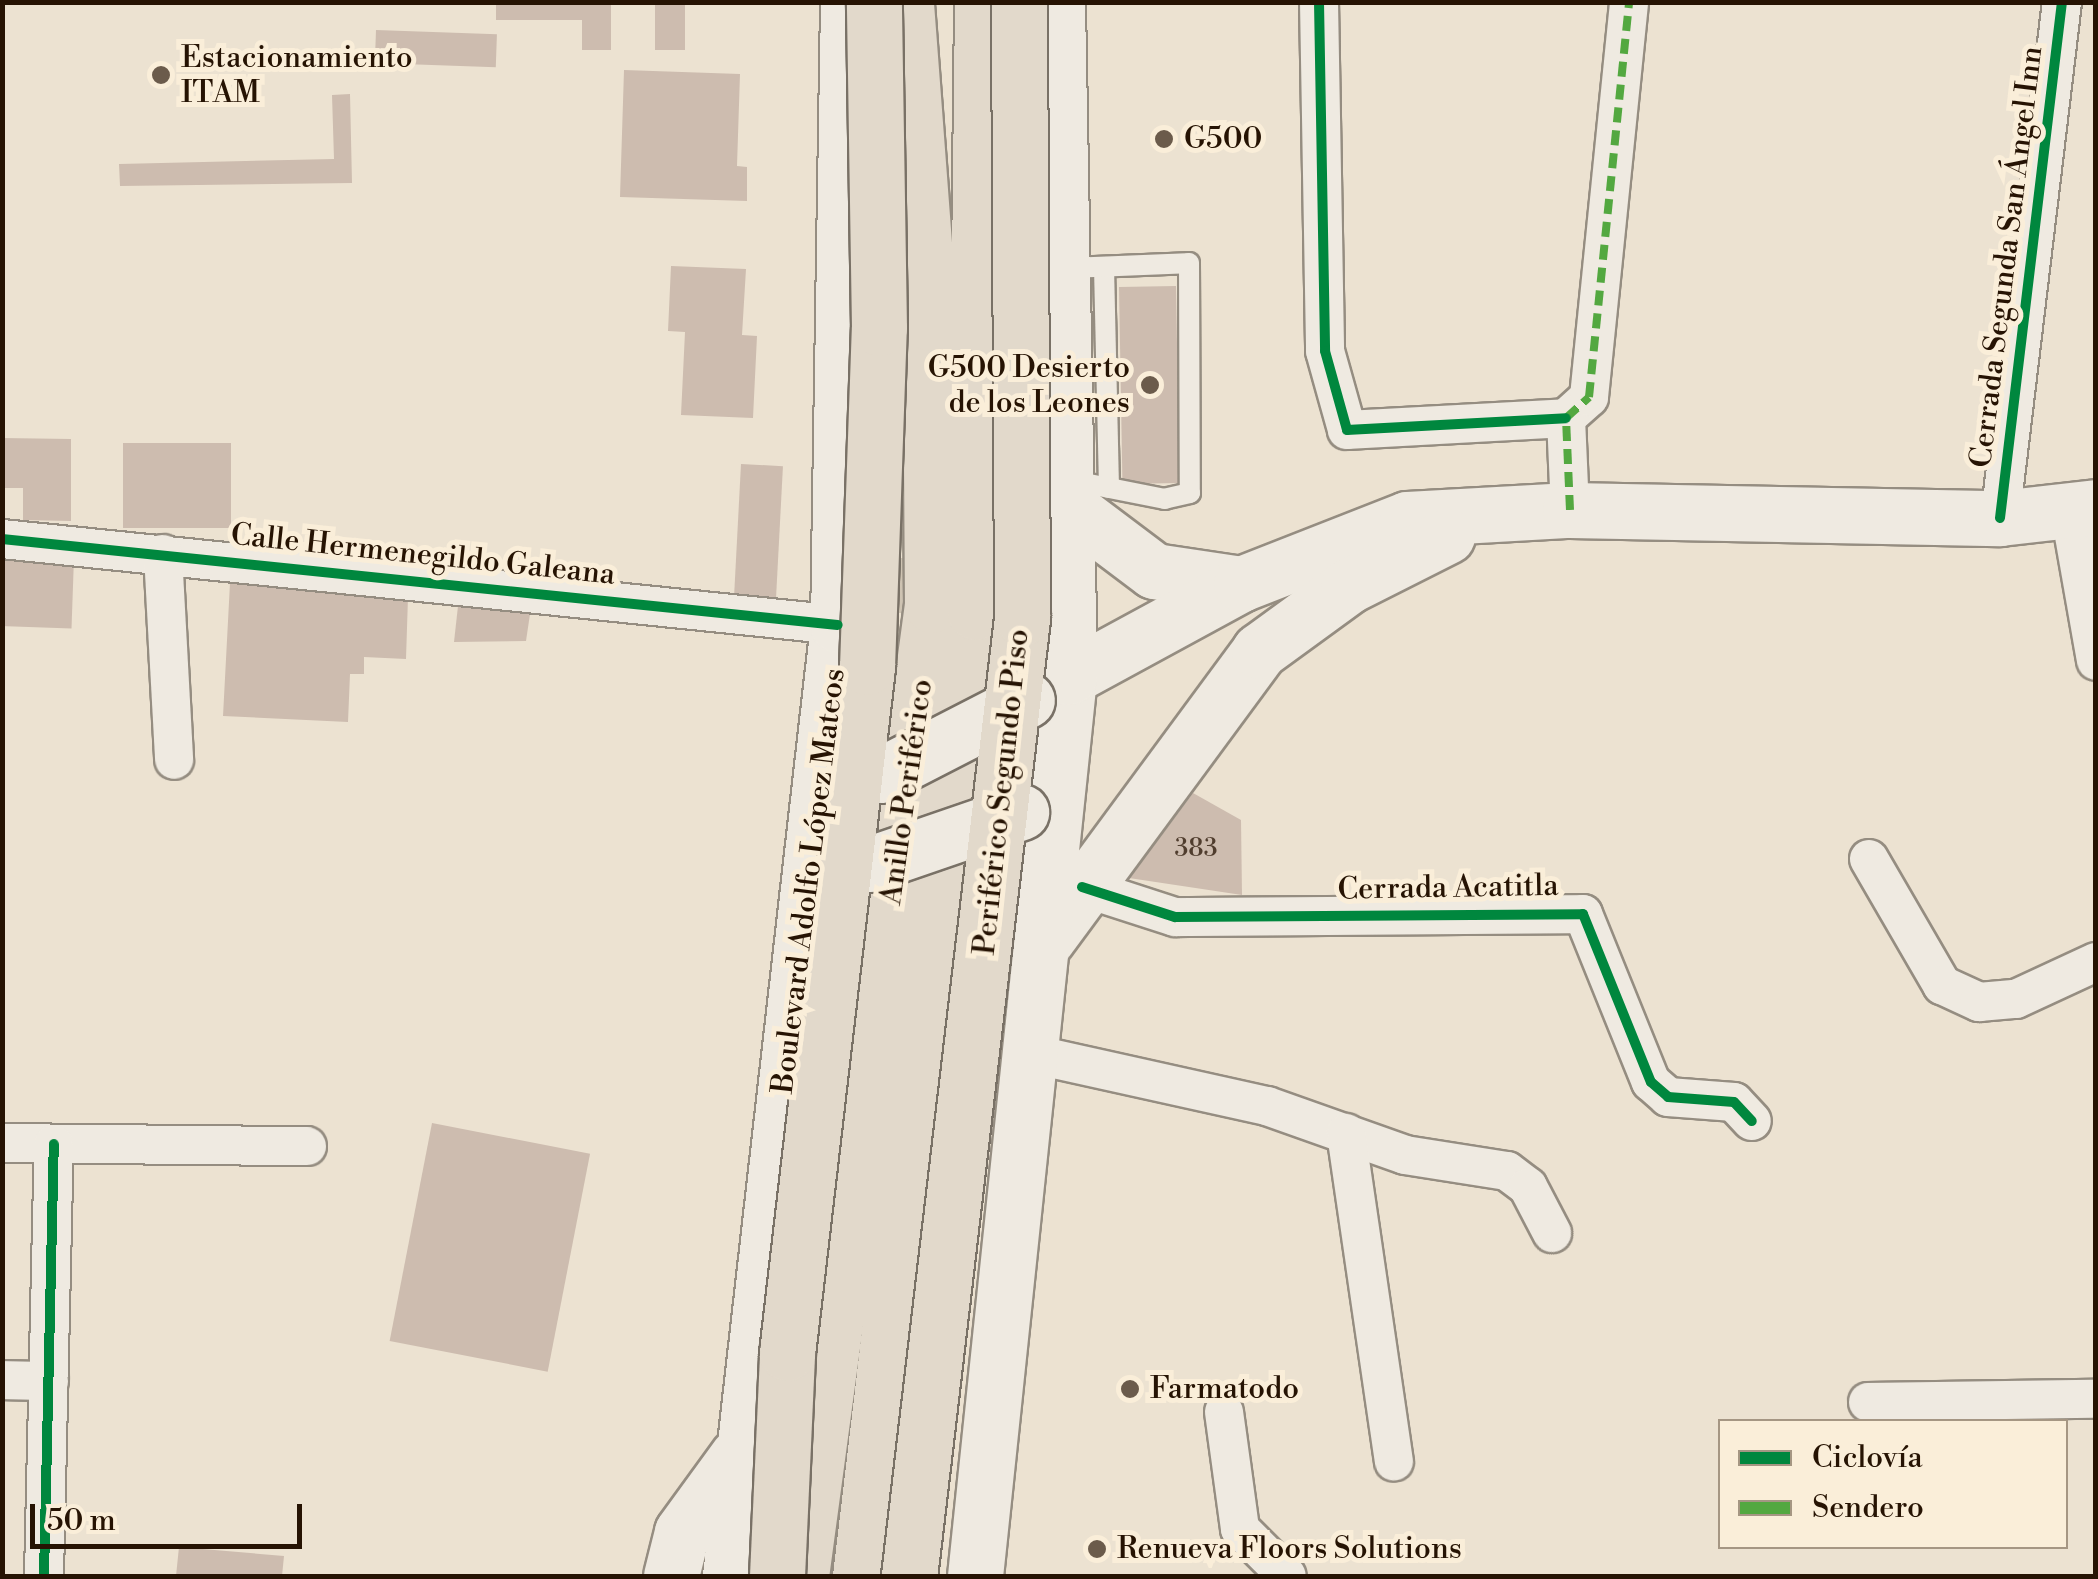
<!DOCTYPE html>
<meta charset="utf-8">
<style>
body{margin:0}
#map{position:relative;width:2098px;height:1579px;overflow:hidden;background:#ece2d1;font-family:"Libre Bodoni",serif}
div>[style]{position:absolute}
[style*='--x']{left:calc(var(--x)*1px);top:calc(var(--y)*1px);width:calc(var(--w)*1px);rotate:calc(var(--a)*1deg)}
.building>*{inset:0;background:#cdbcaf;transform-origin:0 0}
.highway-tunnel>*{height:55px;margin-top:-27.5px;transform-origin:0;background:repeating-linear-gradient(90deg,#cec3b2 0 55px,transparent 0 83px)}
.roads{filter:drop-shadow(2px 0 #958d81) drop-shadow(-2px 0 #958d81) drop-shadow(0 2px #958d81) drop-shadow(0 -2px #958d81)}
.lane>*{height:20px;margin:-10px;padding:0 10px;transform-origin:10px;border-radius:10px;background:#efeae1}
.street>*{height:38px;margin:-19px;padding:0 19px;transform-origin:19px;border-radius:19px;background:#efeae1}
.secondary>*{height:55px;margin:-27.5px;padding:0 27.5px;transform-origin:27.5px;border-radius:27.5px;background:#efeae1}
.highway>*{height:55px;margin:-27.5px;padding:0 27.5px;transform-origin:27.5px;border-radius:27.5px;background:#e2d9cb}
.bridges{filter:drop-shadow(2px 0 #797166) drop-shadow(-2px 0 #797166) drop-shadow(0 2px #797166) drop-shadow(0 -2px #797166)}
.secondary-bridge>*{height:55px;margin:-27.5px;padding:0 27.5px;transform-origin:27.5px;border-radius:27.5px;background:#efeae1}
.highway-bridge>*{height:55px;margin:-27.5px;padding:0 27.5px;transform-origin:27.5px;border-radius:27.5px;background:#e2d9cb}
.quiet>*{height:8px;margin-top:-4px;transform-origin:0;background:repeating-linear-gradient(90deg,#53a840 0 15px,transparent 0 23px)}
.cycleway>*{height:10px;margin:-5px;padding:0 5px;transform-origin:5px;border-radius:5px;background:#00873e}
.dots>*{width:28px;height:28px;translate:-50% -50%;box-sizing:border-box;border:5px solid #faeed9;border-radius:50%}
span{translate:-50% -50%;white-space:nowrap;text-align:center;line-height:1.15;-webkit-text-stroke:10px #faeed9;paint-order:stroke}
.number-label{font-size:25px;color:#503d2e}
.number-label span{-webkit-text-stroke-width:0}
.poi-label{font-size:30px;color:#261303}
.left{translate:0 -50%;text-align:left}
.right{translate:-100% -50%;text-align:right}
.street-label{font-size:30px;color:#261303}
.frame{position:absolute;inset:0;border:5px solid #261303;pointer-events:none}
.legend{position:absolute;left:1718px;top:1419px;width:350px;height:130px;box-sizing:border-box;background:#faeed9;border:2px solid #a59683;margin:0;padding:12px 18px;list-style:none;font-size:30px;color:#261303}
.legend li{display:flex;align-items:center;gap:20px;height:50px}
.legend b{width:50px;border:2px solid #a59683}
.scale{position:absolute;left:30px;top:1504px;width:272px;height:45px;box-sizing:border-box;border:5px solid #261303;border-top:0;padding-left:12px;font-size:30px;line-height:35px;white-space:nowrap;color:#261303;-webkit-text-stroke:8px #faeed9;paint-order:stroke}
</style>
<div id="map">
<div class="building">
<i style="clip-path:polygon(496px 2px,611px 2px,611px 50px,582px 50px,582px 20px,496px 20px)"></i>
<i style="left:655px;top:2px;width:30px;height:48px"></i>
<i style="left:376px;top:30px;width:121px;height:33px;rotate:2deg"></i>
<i style="clip-path:polygon(624px 70px,740px 74px,737px 166px,747px 167px,747px 201px,620px 197px)"></i>
<i style="clip-path:polygon(350px 94px,352px 183px,120px 186px,119px 164px,334px 159px,332px 95px)"></i>
<i style="clip-path:polygon(671px 266px,746px 269px,742px 335px,757px 336px,753px 418px,681px 415px,685px 332px,668px 331px)"></i>
<i style="left:1176px;top:286px;width:197px;height:57px;rotate:89deg"></i>
<i style="clip-path:polygon(2px 438px,71px 439px,71px 521px,23px 520px,23px 488px,2px 488px)"></i>
<i style="left:123px;top:443px;width:108px;height:85px"></i>
<i style="left:741px;top:464px;width:42px;height:133px;rotate:3deg"></i>
<i style="left:2px;top:556px;width:72px;height:70px;rotate:2deg"></i>
<i style="clip-path:polygon(230px 583px,408px 597px,406px 659px,364px 657px,364px 674px,350px 674px,348px 722px,223px 716px)"></i>
<i style="clip-path:polygon(458px 606px,530px 614px,526px 641px,454px 642px)"></i>
<i style="clip-path:polygon(1193px 793px,1241px 820px,1242px 895px,1129px 878px)"></i>
<i style="left:432px;top:1123px;width:161px;height:222px;rotate:11deg"></i>
<i style="clip-path:polygon(179px 1547px,284px 1556px,282px 1576px,176px 1576px)"></i>
</div>
<div class="highway-tunnel">
<i style="--x:896;--y:695;--w:294;--a:-89"></i>
</div>
<div class="roads">
<div class="lane">
<i style="--x:1104;--y:267;--w:221;--a:88.7"></i>
<i style="--x:1067;--y:268;--w:122;--a:-2.3"></i>
<i style="--x:1189;--y:263;--w:230;--a:89.8"></i>
<i style="--x:1190;--y:493;--w:26;--a:167"></i>
<i style="--x:1165;--y:499;--w:98;--a:-168.8"></i>
</div>
<div class="street">
<i style="--x:1319;--y:2;--w:349;--a:89"></i>
<i style="--x:1325;--y:351;--w:82;--a:74.4"></i>
<i style="--x:1347;--y:430;--w:219;--a:-3.1"></i>
<i style="--x:1570;--y:510;--w:92;--a:-92.5"></i>
<i style="--x:1566;--y:418;--w:31;--a:-42"></i>
<i style="--x:1589;--y:397;--w:397;--a:-84.2"></i>
<i style="--x:2070;--y:513;--w:150;--a:80"></i>
<i style="--x:2000;--y:518;--w:520;--a:-83.15"></i>
<i style="--x:2;--y:539;--w:840;--a:5.87"></i>
<i style="--x:163;--y:554;--w:206;--a:86.9"></i>
<i style="--x:1869;--y:859;--w:146;--a:59.9"></i>
<i style="--x:1942;--y:985;--w:41;--a:24.7"></i>
<i style="--x:1979;--y:1002;--w:37;--a:-5"></i>
<i style="--x:2016;--y:999;--w:88;--a:-24.8"></i>
<i style="--x:1082;--y:887;--w:98;--a:17.9"></i>
<i style="--x:1175;--y:917;--w:408;--a:-0.4"></i>
<i style="--x:1583;--y:914;--w:181;--a:68"></i>
<i style="--x:1651;--y:1082;--w:23;--a:41"></i>
<i style="--x:1668;--y:1097;--w:66;--a:4.3"></i>
<i style="--x:1734;--y:1102;--w:26;--a:47"></i>
<i style="--x:1032;--y:1054;--w:241;--a:12.5"></i>
<i style="--x:1267;--y:1106;--w:146;--a:19.5"></i>
<i style="--x:1405;--y:1155;--w:103;--a:8.9"></i>
<i style="--x:1507;--y:1171;--w:26;--a:37"></i>
<i style="--x:1528;--y:1187;--w:52;--a:62.4"></i>
<i style="--x:1346;--y:1133;--w:332;--a:81.7"></i>
<i style="--x:2;--y:1143;--w:305;--a:0.6"></i>
<i style="--x:2;--y:1380;--w:47;--a:1.2"></i>
<i style="--x:1868;--y:1402;--w:228;--a:-0.8"></i>
<i style="--x:1224;--y:1412;--w:118;--a:82.2"></i>
<i style="--x:1240;--y:1529;--w:66;--a:45"></i>
<i style="--x:44;--y:1576;--w:432;--a:-88.7"></i>
</div>
<div class="secondary">
<i style="--x:1069;--y:507;--w:106;--a:37"></i>
<i style="--x:1154;--y:571;--w:88;--a:8.5"></i>
<i style="--x:1042;--y:692;--w:226;--a:-28.5"></i>
<i style="--x:1241;--y:584;--w:178;--a:-21.4"></i>
<i style="--x:1407;--y:519;--w:163;--a:-3.2"></i>
<i style="--x:1570;--y:510;--w:430;--a:1.1"></i>
<i style="--x:2000;--y:518;--w:97;--a:-6.5"></i>
<i style="--x:1047;--y:939;--w:358;--a:-53.6"></i>
<i style="--x:1259;--y:651;--w:110;--a:-36.1"></i>
<i style="--x:1348;--y:586;--w:111;--a:-26.8"></i>
<i style="--x:671;--y:1576;--w:45;--a:-76"></i>
<i style="--x:682;--y:1532;--w:95;--a:-54"></i>
<i style="--x:730;--y:1576;--w:957;--a:-83.52"></i>
<i style="--x:838;--y:625;--w:623;--a:-89.08"></i>
<i style="--x:975;--y:1576;--w:904;--a:-84.03"></i>
<i style="--x:1069;--y:677;--w:675;--a:-91.02"></i>
</div>
<div class="highway">
<i style="--x:801;--y:1576;--w:980;--a:-82.32"></i>
<i style="--x:932;--y:605;--w:282;--a:-90.4"></i>
<i style="--x:930;--y:323;--w:322;--a:-94.3"></i>
<i style="--x:860;--y:1576;--w:971;--a:-83.2"></i>
<i style="--x:975;--y:612;--w:610;--a:-89.34"></i>
</div>
</div>
<div class="bridges">
<div class="secondary-bridge">
<i style="--x:881;--y:775;--w:164;--a:-27.2"></i>
<i style="--x:870;--y:864;--w:160;--a:-19"></i>
</div>
<div class="highway-bridge">
<i style="--x:777;--y:1576;--w:223;--a:-87.4"></i>
<i style="--x:787;--y:1353;--w:691;--a:-83.35"></i>
<i style="--x:867;--y:667;--w:339;--a:-88"></i>
<i style="--x:879;--y:328;--w:326;--a:-90.9"></i>
<i style="--x:909;--y:1576;--w:965;--a:-83.27"></i>
<i style="--x:1022;--y:618;--w:616;--a:-90.28"></i>
</div>
</div>
<div class="quiet">
<i style="--x:1570;--y:510;--w:92;--a:-92.5"></i>
<i style="--x:1566;--y:418;--w:31;--a:-42"></i>
<i style="--x:1589;--y:397;--w:397;--a:-84.2"></i>
</div>
<div class="cycleway">
<i style="--x:1319;--y:2;--w:349;--a:89"></i>
<i style="--x:1325;--y:351;--w:82;--a:74.4"></i>
<i style="--x:1347;--y:430;--w:219;--a:-3.1"></i>
<i style="--x:2000;--y:518;--w:520;--a:-83.15"></i>
<i style="--x:2;--y:539;--w:840;--a:5.87"></i>
<i style="--x:1082;--y:887;--w:98;--a:17.9"></i>
<i style="--x:1175;--y:917;--w:408;--a:-0.4"></i>
<i style="--x:1583;--y:914;--w:181;--a:68"></i>
<i style="--x:1651;--y:1082;--w:23;--a:41"></i>
<i style="--x:1668;--y:1097;--w:66;--a:4.3"></i>
<i style="--x:1734;--y:1102;--w:26;--a:47"></i>
<i style="--x:44;--y:1576;--w:432;--a:-88.7"></i>
</div>
<div class="dots">
<i style="left:161px;top:75px;background:#6b5b4b"></i>
<i style="left:1164px;top:139px;background:#6b5b4b"></i>
<i style="left:1150px;top:385px;background:#6b5b4b"></i>
<i style="left:1130px;top:1389px;background:#6b5b4b"></i>
<i style="left:1097px;top:1549px;background:#6b5b4b"></i>
</div>
<div class="number-label">
<span style="left:1196px;top:849px">383</span>
</div>
<div class="poi-label">
<span class="left" style="left:181px;top:75px">Estacionamiento<br>ITAM</span>
<span class="left" style="left:1184px;top:139px">G500</span>
<span class="right" style="left:1130px;top:385px">G500 Desierto<br>de los Leones</span>
<span class="left" style="left:1150px;top:1389px">Farmatodo</span>
<span class="left" style="left:1117px;top:1549px">Renueva Floors Solutions</span>
</div>
<div class="street-label">
<span style="left:2007px;top:257px;rotate:-83deg">Cerrada Segunda San Ángel Inn</span>
<span style="left:423px;top:555px;rotate:6deg">Calle Hermenegildo Galeana</span>
<span style="left:907px;top:792px;rotate:-82deg">Anillo Periférico</span>
<span style="left:1002px;top:792px;rotate:-84deg">Periférico Segundo Piso</span>
<span style="left:809px;top:881px;rotate:-83deg">Boulevard Adolfo López Mateos</span>
<span style="left:1448px;top:888px;rotate:-1deg">Cerrada Acatitla</span>
</div>
<div class="frame"></div>
<ul class="legend">
<li><b style="height:12px;background:#00873e"></b>Ciclovía</li>
<li><b style="height:12px;background:#53a840"></b>Sendero</li>
</ul>
<div class="scale">50 m</div>
</div>
